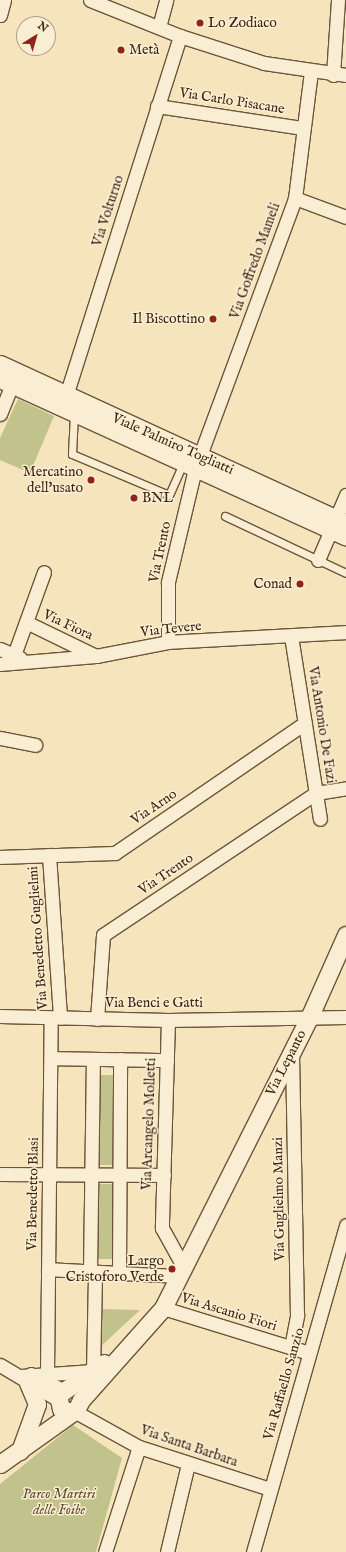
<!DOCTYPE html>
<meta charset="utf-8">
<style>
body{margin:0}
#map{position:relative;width:346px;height:1552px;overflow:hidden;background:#f6e5bc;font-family:"IM FELL English",serif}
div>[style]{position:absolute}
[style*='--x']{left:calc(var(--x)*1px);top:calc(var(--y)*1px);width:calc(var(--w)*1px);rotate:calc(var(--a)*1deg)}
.green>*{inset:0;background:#c2c38c;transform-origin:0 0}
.roads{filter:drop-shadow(1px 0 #6d553b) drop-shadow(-1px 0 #6d553b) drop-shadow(0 1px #6d553b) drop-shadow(0 -1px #6d553b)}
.service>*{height:7px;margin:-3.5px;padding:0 3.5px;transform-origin:3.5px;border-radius:3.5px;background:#f9eed3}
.minor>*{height:13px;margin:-6.5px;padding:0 6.5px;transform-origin:6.5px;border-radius:6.5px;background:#f9eed3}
.tertiary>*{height:17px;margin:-8.5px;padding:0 8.5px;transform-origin:8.5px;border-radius:8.5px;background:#f9eed3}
.dots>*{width:11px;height:11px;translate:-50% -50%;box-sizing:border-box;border:2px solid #f9eed3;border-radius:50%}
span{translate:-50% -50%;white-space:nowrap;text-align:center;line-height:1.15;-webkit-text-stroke:3px #f9eed3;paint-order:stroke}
.poi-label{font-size:14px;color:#3f2510}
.left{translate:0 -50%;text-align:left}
.right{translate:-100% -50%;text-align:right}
.street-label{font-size:14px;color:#3f2510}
.park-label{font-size:14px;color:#604c2f;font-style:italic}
.north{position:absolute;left:16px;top:16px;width:40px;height:40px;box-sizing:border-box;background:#f9eed3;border:1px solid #af9e85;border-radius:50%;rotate:37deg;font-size:11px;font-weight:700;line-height:16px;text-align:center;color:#3f2510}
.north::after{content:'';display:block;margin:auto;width:14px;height:18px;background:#8f2418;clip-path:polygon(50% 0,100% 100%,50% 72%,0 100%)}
</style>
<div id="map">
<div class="green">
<i style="clip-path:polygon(18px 399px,54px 416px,30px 473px,0 460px,0 438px)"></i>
<i style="left:99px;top:1075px;width:15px;height:90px"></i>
<i style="left:97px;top:1184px;width:16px;height:75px"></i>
<i style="clip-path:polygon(100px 1309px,140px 1310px,98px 1349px)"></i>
<i style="clip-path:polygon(73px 1425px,122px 1458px,96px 1552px,0 1552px,0 1484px)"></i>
</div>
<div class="roads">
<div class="service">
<i style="--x:74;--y:414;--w:40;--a:92.9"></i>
<i style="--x:72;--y:454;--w:105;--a:22.9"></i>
<i style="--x:169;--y:495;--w:34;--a:-66"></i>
<i style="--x:225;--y:516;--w:134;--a:25.2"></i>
</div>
<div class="minor">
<i style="--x:90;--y:0;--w:97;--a:21.8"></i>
<i style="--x:180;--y:36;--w:88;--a:17.8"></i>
<i style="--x:264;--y:63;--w:83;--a:8.3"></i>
<i style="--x:0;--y:15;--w:16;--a:-75"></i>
<i style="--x:159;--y:27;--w:28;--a:-75"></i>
<i style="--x:333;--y:75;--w:75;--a:-86.2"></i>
<i style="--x:157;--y:106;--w:148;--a:8.6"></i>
<i style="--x:295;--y:198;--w:54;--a:20.4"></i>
<i style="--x:64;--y:402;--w:384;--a:-72.4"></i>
<i style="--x:0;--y:414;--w:32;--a:-68"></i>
<i style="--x:318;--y:560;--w:71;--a:-66.7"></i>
<i style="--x:26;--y:622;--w:78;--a:25.9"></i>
<i style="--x:291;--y:636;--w:185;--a:81"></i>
<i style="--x:168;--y:642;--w:60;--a:-90"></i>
<i style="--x:168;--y:582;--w:116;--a:-76.6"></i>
<i style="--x:195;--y:469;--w:289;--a:-69.7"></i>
<i style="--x:295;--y:198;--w:128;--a:-82.8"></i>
<i style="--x:0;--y:649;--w:22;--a:24"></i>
<i style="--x:14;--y:655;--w:88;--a:-70.1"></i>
<i style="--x:0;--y:664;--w:96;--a:-4.8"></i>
<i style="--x:96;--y:656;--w:73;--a:-11"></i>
<i style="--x:168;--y:642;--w:178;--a:-3.2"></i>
<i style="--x:0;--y:738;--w:36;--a:11"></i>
<i style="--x:49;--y:855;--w:163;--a:86.1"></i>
<i style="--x:0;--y:857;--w:115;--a:-2"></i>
<i style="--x:115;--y:853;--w:230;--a:-34.4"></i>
<i style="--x:0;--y:1016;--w:168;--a:1.4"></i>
<i style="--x:168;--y:1020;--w:178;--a:-1"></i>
<i style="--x:97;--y:1019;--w:84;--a:-85.9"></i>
<i style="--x:103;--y:935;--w:256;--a:-33.7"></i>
<i style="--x:316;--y:793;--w:30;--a:-9"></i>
<i style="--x:168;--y:1020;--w:208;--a:91.7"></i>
<i style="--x:162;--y:1228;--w:43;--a:61.1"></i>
<i style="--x:51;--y:1058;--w:116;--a:1"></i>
<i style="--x:0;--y:1174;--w:164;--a:0.3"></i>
<i style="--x:48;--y:1269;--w:130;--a:3.1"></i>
<i style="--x:90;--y:1271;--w:212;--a:-89.2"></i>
<i style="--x:119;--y:1273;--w:214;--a:-89.7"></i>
<i style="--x:163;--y:1308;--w:153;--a:17.1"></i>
<i style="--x:291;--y:1347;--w:33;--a:-79"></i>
<i style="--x:297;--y:1315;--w:261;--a:-91.1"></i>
<i style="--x:0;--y:1365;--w:66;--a:30.8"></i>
<i style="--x:47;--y:1372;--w:354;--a:-89.4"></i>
<i style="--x:31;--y:1374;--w:36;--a:27"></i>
<i style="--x:21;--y:1376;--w:72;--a:-4"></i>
<i style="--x:93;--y:1371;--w:99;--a:-88.8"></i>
<i style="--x:74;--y:1411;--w:74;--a:29"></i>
<i style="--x:139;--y:1447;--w:138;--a:17.8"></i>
<i style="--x:105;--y:1552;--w:110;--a:-72.1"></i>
<i style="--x:167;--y:1552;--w:90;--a:-76.6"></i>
<i style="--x:253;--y:1552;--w:340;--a:-74.1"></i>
</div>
<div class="tertiary">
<i style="--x:0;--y:364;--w:381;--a:24.7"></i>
<i style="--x:0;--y:379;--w:380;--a:24.5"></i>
<i style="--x:72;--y:1412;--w:11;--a:-165"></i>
<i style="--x:61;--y:1409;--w:14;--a:-102"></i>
<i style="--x:58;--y:1395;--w:56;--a:-34.8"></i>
<i style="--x:20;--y:1451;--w:50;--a:-70.1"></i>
<i style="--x:37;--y:1404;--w:23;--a:-113"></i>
<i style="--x:0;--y:1464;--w:93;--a:-35.4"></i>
<i style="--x:76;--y:1410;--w:11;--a:-63"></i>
<i style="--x:81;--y:1400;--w:123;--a:-48.3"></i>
<i style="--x:163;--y:1308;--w:325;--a:-63.3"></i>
<i style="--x:309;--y:1018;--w:91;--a:-66"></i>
</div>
</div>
<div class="dots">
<i style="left:200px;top:23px;background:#8f2418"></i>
<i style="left:121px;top:50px;background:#8f2418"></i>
<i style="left:213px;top:319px;background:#8f2418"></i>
<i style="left:91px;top:480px;background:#8f2418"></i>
<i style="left:134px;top:498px;background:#8f2418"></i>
<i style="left:300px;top:584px;background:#8f2418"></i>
<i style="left:172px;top:1269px;background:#8f2418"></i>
</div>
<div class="poi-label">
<span class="left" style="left:208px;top:23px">Lo Zodiaco</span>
<span class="left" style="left:129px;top:50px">Metà</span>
<span class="right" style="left:205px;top:319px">Il Biscottino</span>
<span class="right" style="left:83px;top:480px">Mercatino<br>dell'usato</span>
<span class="left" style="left:142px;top:498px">BNL</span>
<span class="right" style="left:292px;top:584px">Conad</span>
<span class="right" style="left:164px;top:1269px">Largo<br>Cristoforo Verde</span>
</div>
<div class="street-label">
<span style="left:232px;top:101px;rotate:9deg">Via Carlo Pisacane</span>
<span style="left:108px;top:211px;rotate:-72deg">Via Volturno</span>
<span style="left:255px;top:261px;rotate:-70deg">Via Goffredo Mameli</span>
<span style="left:173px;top:444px;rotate:24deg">Viale Palmiro Togliatti</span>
<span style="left:160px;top:552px;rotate:-78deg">Via Trento</span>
<span style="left:68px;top:625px;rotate:25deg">Via Fiora</span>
<span style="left:171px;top:629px;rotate:-6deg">Via Tevere</span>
<span style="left:322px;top:725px;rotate:81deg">Via Antonio De Fazi</span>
<span style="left:154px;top:807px;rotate:-34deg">Via Arno</span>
<span style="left:166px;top:874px;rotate:-34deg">Via Trento</span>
<span style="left:38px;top:938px;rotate:-94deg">Via Benedetto Guglielmi</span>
<span style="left:154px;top:1003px">Via Benci e Gatti</span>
<span style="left:286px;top:1063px;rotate:-63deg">Via Lepanto</span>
<span style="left:149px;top:1124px;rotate:-88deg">Via Arcangelo Molletti</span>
<span style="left:33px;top:1194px;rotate:-89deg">Via Benedetto Blasi</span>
<span style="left:279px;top:1199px;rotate:-91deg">Via Guglielmo Manzi</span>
<span style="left:229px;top:1312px;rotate:17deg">Via Ascanio Fiori</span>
<span style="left:284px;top:1384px;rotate:-74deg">Via Raffaello Sanzio</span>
<span style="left:189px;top:1446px;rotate:19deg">Via Santa Barbara</span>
</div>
<div class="park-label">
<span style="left:59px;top:1502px">Parco Martiri<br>delle Foibe</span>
</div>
<div class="north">N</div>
</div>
